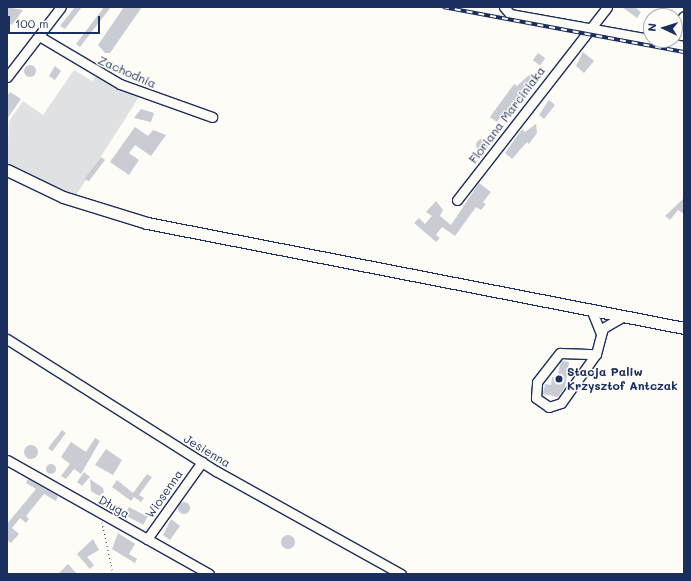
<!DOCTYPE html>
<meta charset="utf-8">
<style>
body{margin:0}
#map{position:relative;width:691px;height:581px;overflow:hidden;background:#fdfcf7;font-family:Mali,sans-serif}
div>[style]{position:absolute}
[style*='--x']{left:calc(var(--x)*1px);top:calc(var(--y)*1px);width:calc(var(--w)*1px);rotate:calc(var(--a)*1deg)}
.green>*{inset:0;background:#e0e1e3}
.building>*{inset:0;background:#c9ccd3;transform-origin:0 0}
.round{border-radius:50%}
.path>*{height:1px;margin-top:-0.5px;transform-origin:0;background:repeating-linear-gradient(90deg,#1b2f5e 0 1px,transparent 0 4px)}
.roads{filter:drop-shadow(1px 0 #1b2f5e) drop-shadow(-1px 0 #1b2f5e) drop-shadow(0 1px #1b2f5e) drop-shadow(0 -1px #1b2f5e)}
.minor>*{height:9px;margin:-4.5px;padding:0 4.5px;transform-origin:4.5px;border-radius:4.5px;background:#fdfcf7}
.major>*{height:11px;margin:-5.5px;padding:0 5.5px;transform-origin:5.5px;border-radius:5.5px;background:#fdfcf7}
.rail>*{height:3.5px;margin-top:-1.75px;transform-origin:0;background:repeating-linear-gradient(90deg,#fdfcf7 0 6px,#1b2f5e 0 12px);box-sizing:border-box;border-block:1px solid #1b2f5e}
.dots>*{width:11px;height:11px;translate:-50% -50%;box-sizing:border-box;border:2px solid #fdfcf7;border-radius:50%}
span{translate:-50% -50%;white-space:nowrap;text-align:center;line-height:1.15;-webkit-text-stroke:3px #fdfcf7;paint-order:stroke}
.street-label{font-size:12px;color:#1b2f5e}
.poi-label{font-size:12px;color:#1b2f5e;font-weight:700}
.left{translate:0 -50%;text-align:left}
.frame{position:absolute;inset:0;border:8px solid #1b2f5e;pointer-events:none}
.north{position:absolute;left:643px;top:8px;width:40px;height:40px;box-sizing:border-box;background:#fdfcf7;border:1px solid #a3aaba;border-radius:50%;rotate:274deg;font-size:11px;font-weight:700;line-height:16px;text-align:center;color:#1b2f5e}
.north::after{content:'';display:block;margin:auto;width:14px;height:18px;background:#1b2f5e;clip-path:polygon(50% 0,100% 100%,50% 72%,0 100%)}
.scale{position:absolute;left:8px;top:16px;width:92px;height:18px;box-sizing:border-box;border:2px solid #1b2f5e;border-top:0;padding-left:5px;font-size:12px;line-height:14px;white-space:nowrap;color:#1b2f5e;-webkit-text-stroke:3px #fdfcf7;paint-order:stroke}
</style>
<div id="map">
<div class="green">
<i style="clip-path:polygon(74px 70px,92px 81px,97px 75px,139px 97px,75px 197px,7px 164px,9px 121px,23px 101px,43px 115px)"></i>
</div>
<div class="building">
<i style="clip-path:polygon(7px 7px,23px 10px,12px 25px,7px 21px)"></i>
<i style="clip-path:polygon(75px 7px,82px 7px,65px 29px,60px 26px)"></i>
<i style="clip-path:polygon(104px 7px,111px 7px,80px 47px,76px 44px)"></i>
<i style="clip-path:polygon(124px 7px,142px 7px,110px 53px,105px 53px,98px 45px)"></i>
<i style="clip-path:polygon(622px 7px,635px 7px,641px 12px,637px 18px)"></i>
<i style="clip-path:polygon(583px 52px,594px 61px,584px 73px,576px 66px)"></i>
<i style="left:538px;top:53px;width:9px;height:9px;rotate:36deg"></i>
<i class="round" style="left:24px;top:65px;width:12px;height:12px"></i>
<i style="clip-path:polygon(55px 66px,61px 71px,55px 80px,49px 76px)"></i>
<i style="clip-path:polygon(529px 75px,537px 80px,507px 119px,502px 115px,497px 122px,490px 117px,514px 84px,517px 86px)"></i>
<i style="clip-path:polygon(10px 92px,21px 99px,7px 119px,7px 96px)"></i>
<i style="clip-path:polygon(549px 100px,555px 105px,544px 119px,539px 115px)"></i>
<i style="clip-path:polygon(141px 109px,154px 113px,151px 122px,134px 118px)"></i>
<i style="clip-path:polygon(536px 124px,537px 133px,529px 144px,527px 142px,512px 159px,505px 153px,522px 129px,525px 132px)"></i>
<i style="clip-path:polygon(135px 127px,148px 136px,153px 130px,166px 135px,151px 156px,135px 145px,129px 153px,139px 160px,129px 175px,110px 162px)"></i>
<i class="round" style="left:476px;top:139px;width:12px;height:12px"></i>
<i style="left:101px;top:157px;width:5px;height:27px;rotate:37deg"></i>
<i style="clip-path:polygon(479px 183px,491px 192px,483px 202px,486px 204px,481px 210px,476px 207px,455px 236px,442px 227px,436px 235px,440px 238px,436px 242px,414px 223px,419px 218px,425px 224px,432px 216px,426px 212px,436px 201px,443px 210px,440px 216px,451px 225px)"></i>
<i style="clip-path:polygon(684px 198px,684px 214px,678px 210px,670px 220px,665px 216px)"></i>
<i style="clip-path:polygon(561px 361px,569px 362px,565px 387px,558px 397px,543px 394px,545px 384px,551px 385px,552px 377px,557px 378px)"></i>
<i style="left:62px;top:430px;width:5px;height:23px;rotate:37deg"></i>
<i style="clip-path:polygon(95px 438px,100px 441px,81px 474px,74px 469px,66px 479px,61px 476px,70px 464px,61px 457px,71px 442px,86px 452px)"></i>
<i class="round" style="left:24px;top:445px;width:14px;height:14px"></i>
<i style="clip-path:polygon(106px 449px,122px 460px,113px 475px,95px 465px)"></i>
<i class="round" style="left:46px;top:464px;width:10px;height:10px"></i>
<i style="clip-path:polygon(84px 472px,90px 477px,82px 486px,77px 482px)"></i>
<i style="clip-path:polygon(147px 474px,152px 477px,139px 495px,144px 498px,141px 502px,134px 497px,131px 501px,112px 487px,117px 480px,133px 493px)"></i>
<i style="clip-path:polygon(28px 479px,58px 496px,56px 501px,44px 494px,26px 516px,29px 519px,26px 523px,20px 518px,12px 528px,19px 534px,11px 543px,7px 540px,7px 524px,36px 489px,26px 483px)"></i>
<i style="clip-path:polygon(90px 479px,103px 488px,104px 492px,99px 496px,91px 491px)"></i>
<i class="round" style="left:178px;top:502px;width:12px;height:12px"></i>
<i style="left:129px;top:507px;width:21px;height:9px;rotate:28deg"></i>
<i style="clip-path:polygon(171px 519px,180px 526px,170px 540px,163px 535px)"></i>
<i style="clip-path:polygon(118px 533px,135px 544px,129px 554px,137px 559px,135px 563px,112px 549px)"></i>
<i class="round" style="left:281px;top:535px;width:14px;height:14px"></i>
<i style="clip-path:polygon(93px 539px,99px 550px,87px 557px,94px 565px,90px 569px,77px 554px)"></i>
<i style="clip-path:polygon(68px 564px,77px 574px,58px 574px)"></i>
</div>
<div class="path">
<i style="--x:102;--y:522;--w:53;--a:78.1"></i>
</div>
<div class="roads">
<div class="minor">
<i style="--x:504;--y:7;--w:9;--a:49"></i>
<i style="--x:510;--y:14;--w:143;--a:10.1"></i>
<i style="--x:675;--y:27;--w:14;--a:-51"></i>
<i style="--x:39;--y:36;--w:94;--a:30.7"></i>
<i style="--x:120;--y:84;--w:98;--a:19.7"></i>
<i style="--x:656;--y:40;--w:29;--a:12"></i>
<i style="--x:7;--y:77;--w:88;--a:-52.4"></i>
<i style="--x:457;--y:200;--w:244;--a:-52.1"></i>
<i style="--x:591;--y:309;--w:27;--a:68"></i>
<i style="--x:7;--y:339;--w:247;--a:32.3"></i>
<i style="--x:216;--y:471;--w:212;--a:29.1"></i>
<i style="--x:596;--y:354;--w:60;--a:125.5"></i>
<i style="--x:561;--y:403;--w:13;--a:162"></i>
<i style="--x:549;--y:407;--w:16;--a:-145"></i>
<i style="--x:536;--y:398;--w:16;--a:-86"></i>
<i style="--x:537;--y:382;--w:37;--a:-52"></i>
<i style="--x:560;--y:353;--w:36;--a:2"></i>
<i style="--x:596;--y:354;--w:27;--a:-75"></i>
<i style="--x:603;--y:328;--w:24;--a:-30"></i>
<i style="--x:7;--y:460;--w:232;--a:29.4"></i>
<i style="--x:147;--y:539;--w:95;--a:-54.5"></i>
</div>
<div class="major">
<i style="--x:7;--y:170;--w:62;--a:25.7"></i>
<i style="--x:63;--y:197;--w:88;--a:17.2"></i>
<i style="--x:147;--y:223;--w:547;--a:11.06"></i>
</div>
</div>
<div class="rail">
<i style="--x:443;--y:7;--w:245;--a:10.6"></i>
</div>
<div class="dots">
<i style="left:559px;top:379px;background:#1b2f5e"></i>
</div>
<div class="street-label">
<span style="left:127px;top:72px;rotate:24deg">Zachodnia</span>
<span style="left:507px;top:115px;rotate:-53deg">Floriana Marciniaka</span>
<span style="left:207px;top:451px;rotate:31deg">Jesienna</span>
<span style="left:164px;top:494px;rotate:-55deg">Wiosenna</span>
<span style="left:114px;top:507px;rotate:29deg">Długa</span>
</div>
<div class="poi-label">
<span class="left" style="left:567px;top:379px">Stacja Paliw<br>Krzysztof Antczak</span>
</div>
<div class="frame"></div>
<div class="north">N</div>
<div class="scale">100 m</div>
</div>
